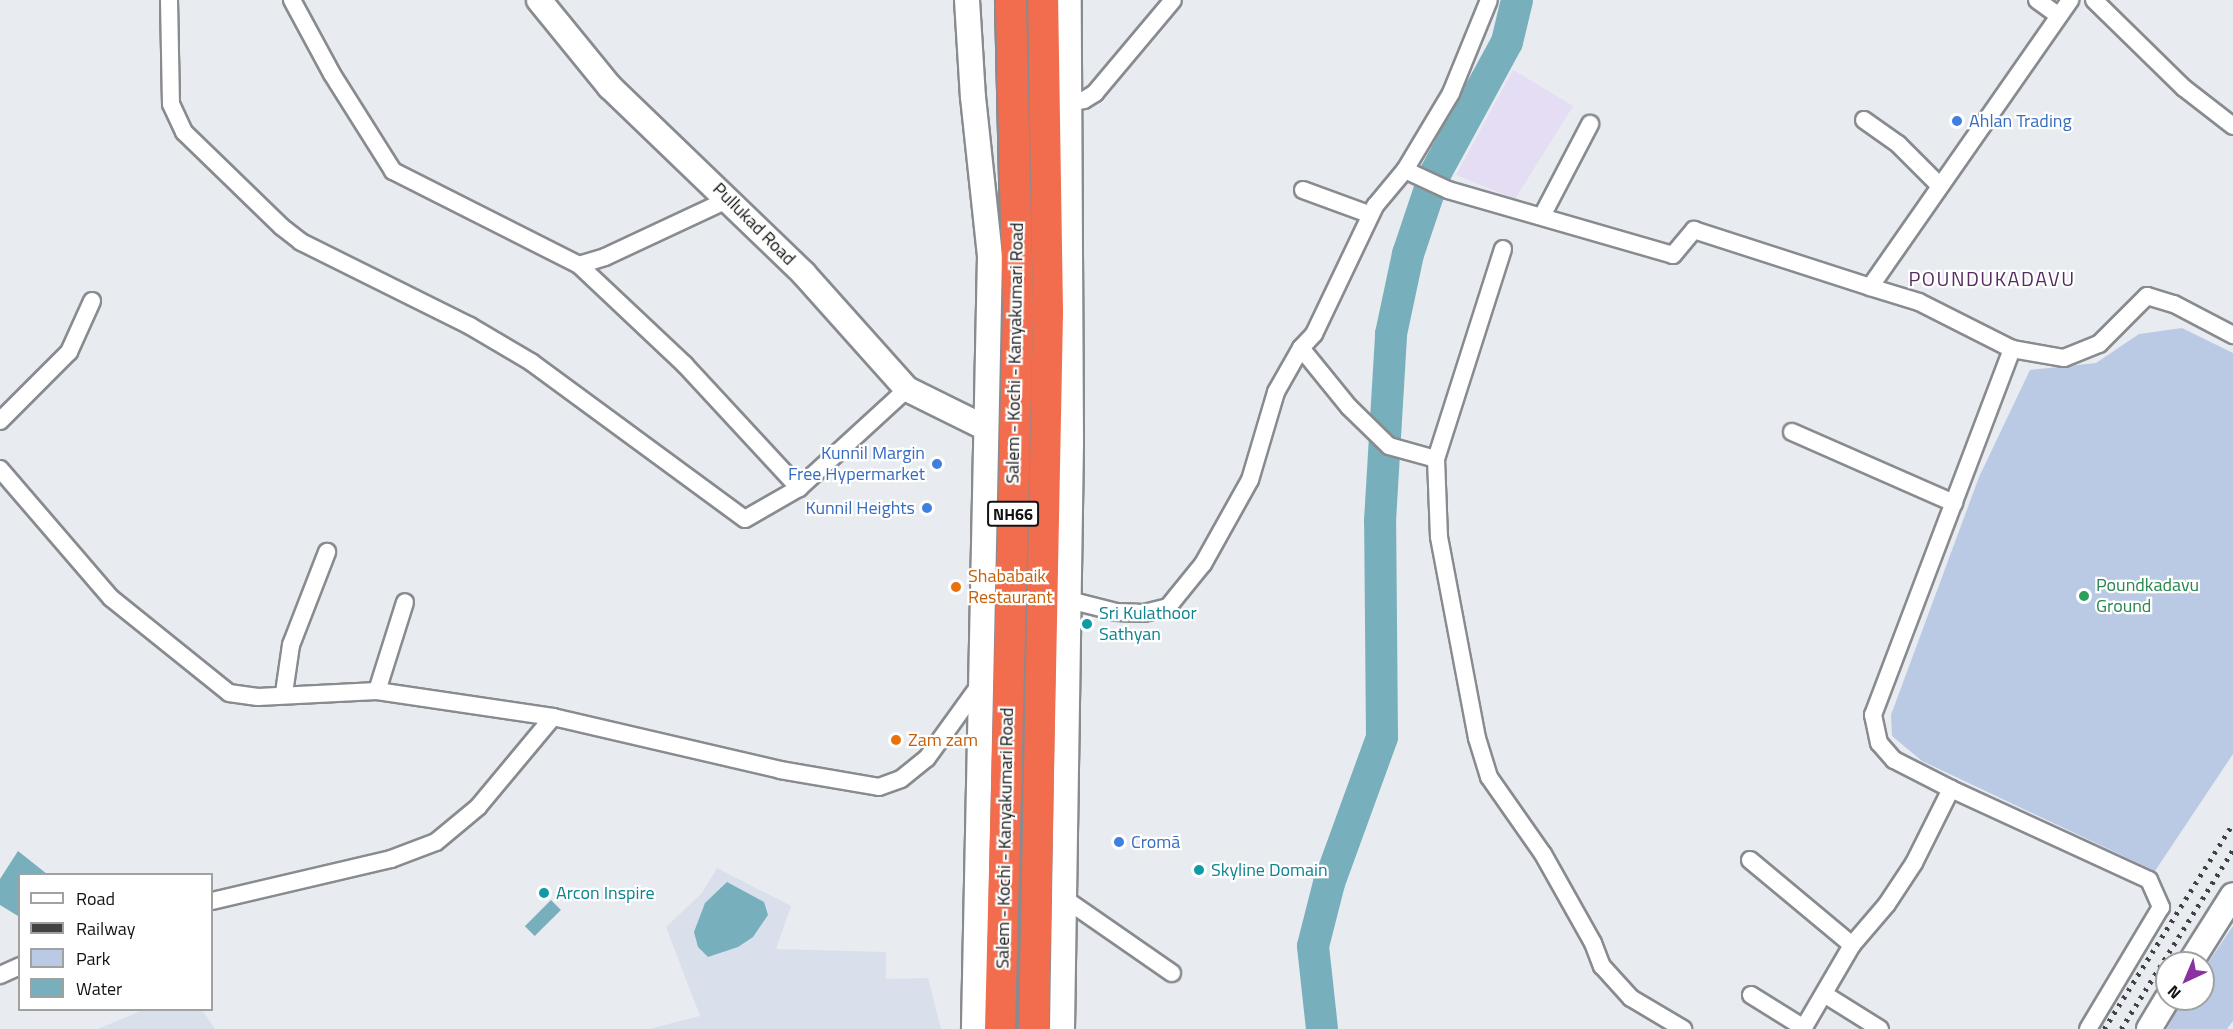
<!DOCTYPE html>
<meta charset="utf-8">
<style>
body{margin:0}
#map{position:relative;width:2233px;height:1029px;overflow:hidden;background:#e8ebf0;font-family:"Titillium Web",sans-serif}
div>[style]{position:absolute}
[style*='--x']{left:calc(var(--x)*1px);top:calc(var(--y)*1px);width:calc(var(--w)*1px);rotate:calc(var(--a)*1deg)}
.built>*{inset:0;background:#d9e0eb}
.industrial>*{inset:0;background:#e4ddf3}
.green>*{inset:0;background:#bbcae4}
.water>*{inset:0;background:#78afbc;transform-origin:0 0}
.river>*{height:32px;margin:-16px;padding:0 16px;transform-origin:16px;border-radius:16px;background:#78afbc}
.roads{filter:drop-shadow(2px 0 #888b8f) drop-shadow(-2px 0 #888b8f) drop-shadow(0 2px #888b8f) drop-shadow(0 -2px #888b8f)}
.street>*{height:16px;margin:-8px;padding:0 8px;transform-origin:8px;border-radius:8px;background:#fff}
.secondary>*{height:24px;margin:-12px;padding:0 12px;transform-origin:12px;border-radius:12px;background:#fff}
.highway>*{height:30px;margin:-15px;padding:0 15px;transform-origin:15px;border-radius:15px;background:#f26d4d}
.rail>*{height:4.5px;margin-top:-2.25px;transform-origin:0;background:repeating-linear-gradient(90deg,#414244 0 3px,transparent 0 9px)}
.dots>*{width:16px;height:16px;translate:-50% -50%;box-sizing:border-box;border:3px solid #fff;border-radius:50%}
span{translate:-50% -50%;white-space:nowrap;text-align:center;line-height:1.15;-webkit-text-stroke:4.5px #fff;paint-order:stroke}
.shield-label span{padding:2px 4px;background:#fff;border:2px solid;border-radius:4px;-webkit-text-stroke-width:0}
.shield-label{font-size:16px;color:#121314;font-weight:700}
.shop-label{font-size:18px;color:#366cbe}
.left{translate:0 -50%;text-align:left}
.right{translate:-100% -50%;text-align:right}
.street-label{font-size:18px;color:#121314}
.food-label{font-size:18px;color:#c56008}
.leisure-label{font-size:18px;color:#27864d}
.culture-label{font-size:18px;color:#0d838f}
.neighbourhood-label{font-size:20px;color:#562c62;letter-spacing:1.5px}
.legend{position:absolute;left:18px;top:873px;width:195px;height:138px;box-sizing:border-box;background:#fff;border:2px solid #a0a1a1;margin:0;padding:8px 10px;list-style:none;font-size:18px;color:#121314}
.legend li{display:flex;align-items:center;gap:12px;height:30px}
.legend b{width:30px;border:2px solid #a0a1a1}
.north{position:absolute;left:2155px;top:951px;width:60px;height:60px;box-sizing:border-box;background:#fff;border:2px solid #a0a1a1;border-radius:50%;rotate:224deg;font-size:16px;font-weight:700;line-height:24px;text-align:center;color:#121314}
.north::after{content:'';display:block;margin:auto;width:21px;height:27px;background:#8a33a0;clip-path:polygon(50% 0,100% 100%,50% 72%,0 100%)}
</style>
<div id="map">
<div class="built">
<i style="clip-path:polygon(717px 868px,791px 906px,776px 949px,886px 952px,886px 979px,928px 978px,941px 1029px,649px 1029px,700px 1016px,666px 927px,702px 893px)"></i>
<i style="clip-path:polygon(143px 1010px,202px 1010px,215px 1029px,98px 1029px)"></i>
</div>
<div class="industrial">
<i style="clip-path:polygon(1513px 70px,1573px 106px,1515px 199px,1456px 175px)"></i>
</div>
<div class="green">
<i style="clip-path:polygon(2182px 328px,2233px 353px,2233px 754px,2155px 871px,1922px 761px,1892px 736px,1891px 715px,1979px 477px,2030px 370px,2096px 363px,2139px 334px)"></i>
<i style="clip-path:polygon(2233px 926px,2233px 1021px,2227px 1029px,2167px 1029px,2183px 999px,2203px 999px,2203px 970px)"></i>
</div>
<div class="water">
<i style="clip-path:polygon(18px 851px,47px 874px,20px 874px,18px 916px,0 905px,0 879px)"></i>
<i style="clip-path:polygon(727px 882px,764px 902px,768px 915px,753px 937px,738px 947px,708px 957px,698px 947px,694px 932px,705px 903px)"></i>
<i style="left:551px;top:900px;width:14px;height:37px;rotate:45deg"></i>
</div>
<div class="river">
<i style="--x:1322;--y:1029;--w:83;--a:-96.2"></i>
<i style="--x:1313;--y:946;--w:65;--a:-75.7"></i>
<i style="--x:1329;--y:883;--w:155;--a:-70"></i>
<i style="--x:1382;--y:737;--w:216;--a:-90.5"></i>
<i style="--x:1380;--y:521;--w:187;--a:-86.6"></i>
<i style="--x:1391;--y:334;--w:82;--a:-78"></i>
<i style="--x:1408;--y:254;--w:84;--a:-71.4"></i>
<i style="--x:1435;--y:174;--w:150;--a:-61.4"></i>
<i style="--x:1507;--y:42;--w:43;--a:-76.6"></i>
</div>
<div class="roads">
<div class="street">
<i style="--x:169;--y:0;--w:104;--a:88.9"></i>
<i style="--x:171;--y:104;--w:31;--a:65"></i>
<i style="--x:184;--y:132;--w:136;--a:44.1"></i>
<i style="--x:282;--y:227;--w:24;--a:38"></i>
<i style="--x:301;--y:242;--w:189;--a:26.4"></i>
<i style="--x:470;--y:326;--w:71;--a:30.5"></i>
<i style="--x:531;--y:362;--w:265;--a:36.3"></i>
<i style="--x:745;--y:519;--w:62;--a:-29.9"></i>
<i style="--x:799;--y:488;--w:147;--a:-42.5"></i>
<i style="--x:292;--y:0;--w:84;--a:61.6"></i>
<i style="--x:332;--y:74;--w:115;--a:57.8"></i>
<i style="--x:393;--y:171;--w:208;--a:26.8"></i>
<i style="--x:579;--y:265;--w:146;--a:43.3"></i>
<i style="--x:685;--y:365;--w:168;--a:47.2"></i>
<i style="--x:2037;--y:0;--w:26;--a:36"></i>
<i style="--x:2094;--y:0;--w:126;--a:44.4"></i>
<i style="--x:2184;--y:88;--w:62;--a:37.8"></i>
<i style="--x:1072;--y:102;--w:12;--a:-9"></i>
<i style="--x:1084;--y:100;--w:13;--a:-32"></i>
<i style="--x:1095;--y:93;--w:121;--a:-50"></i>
<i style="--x:1864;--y:120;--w:42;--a:35.2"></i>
<i style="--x:1898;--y:144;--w:58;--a:45"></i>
<i style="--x:1405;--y:170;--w:47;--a:24.9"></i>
<i style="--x:1448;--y:190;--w:234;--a:16.1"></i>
<i style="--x:1673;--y:255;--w:33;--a:-50"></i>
<i style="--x:1694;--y:230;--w:185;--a:17.9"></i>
<i style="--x:1303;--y:190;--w:72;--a:20.2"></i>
<i style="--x:1542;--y:216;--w:104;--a:-62.4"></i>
<i style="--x:1503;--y:249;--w:220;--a:107.7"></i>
<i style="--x:1436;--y:459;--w:78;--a:87.8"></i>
<i style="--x:1439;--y:537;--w:205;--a:79.3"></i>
<i style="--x:1477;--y:738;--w:41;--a:72.9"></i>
<i style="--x:1489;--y:777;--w:94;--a:55"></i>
<i style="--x:1543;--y:854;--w:102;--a:60.7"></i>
<i style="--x:1593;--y:943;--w:25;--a:69"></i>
<i style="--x:1602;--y:966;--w:43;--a:47.8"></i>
<i style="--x:1631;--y:998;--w:61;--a:30.8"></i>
<i style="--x:579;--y:265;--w:27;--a:-17"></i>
<i style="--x:605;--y:257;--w:137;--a:-25.1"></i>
<i style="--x:1301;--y:348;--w:76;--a:50.9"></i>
<i style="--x:1349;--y:407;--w:56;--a:44.3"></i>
<i style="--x:1389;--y:446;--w:49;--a:15.5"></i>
<i style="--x:2012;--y:349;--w:53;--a:9.8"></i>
<i style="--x:2064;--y:358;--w:38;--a:-22"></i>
<i style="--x:2099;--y:344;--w:68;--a:-45"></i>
<i style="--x:2147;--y:296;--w:28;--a:17"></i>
<i style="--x:2174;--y:304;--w:67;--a:27.7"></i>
<i style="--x:0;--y:421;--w:98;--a:-45"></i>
<i style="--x:69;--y:352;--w:56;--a:-65.7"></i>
<i style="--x:1792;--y:432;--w:177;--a:23.7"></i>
<i style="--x:0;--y:469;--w:170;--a:49.3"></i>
<i style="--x:111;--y:598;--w:151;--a:38.8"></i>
<i style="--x:229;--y:693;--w:29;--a:8"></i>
<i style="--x:258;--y:697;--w:119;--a:-2.9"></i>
<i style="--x:377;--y:691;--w:178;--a:8.4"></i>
<i style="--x:1069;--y:600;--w:49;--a:14.3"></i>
<i style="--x:1116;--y:612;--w:28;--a:2"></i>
<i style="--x:1144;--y:613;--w:25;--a:-14"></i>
<i style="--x:1168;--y:607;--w:55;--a:-50.9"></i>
<i style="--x:1203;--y:564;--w:96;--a:-60.8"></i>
<i style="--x:1250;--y:480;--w:92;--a:-73.5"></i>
<i style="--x:1276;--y:392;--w:51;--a:-60.4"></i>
<i style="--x:1301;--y:348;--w:19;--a:-47"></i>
<i style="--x:1314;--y:334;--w:142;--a:-64.5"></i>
<i style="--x:1375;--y:206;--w:47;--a:-50.2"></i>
<i style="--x:1405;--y:170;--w:90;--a:-59.1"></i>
<i style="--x:1451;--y:93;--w:100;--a:-67.8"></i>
<i style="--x:377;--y:691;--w:93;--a:-72.5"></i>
<i style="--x:284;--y:693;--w:49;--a:-81.7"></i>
<i style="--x:291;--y:645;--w:100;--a:-68.8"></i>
<i style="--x:1951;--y:789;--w:218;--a:24.7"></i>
<i style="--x:2149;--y:880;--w:30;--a:66"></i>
<i style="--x:2161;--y:907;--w:142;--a:120.9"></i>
<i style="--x:1750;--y:860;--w:133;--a:39.8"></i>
<i style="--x:1065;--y:899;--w:130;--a:34.7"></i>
<i style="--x:212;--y:901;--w:184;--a:-13.2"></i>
<i style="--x:391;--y:859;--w:48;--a:-20.7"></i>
<i style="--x:436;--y:842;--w:55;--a:-39.8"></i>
<i style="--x:478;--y:807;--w:117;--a:-50.2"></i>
<i style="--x:553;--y:717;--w:233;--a:13.1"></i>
<i style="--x:780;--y:770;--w:100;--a:9.7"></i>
<i style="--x:879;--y:787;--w:23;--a:-20"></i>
<i style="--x:901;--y:779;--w:33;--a:-39"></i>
<i style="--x:927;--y:758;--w:92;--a:-54.2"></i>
<i style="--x:0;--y:975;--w:22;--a:-24"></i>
<i style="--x:1824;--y:994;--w:66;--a:32"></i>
<i style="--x:1751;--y:995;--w:62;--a:31.9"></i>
<i style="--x:1803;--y:1029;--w:97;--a:-59.7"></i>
<i style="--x:1852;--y:945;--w:54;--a:-49.5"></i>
<i style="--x:1887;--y:904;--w:49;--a:-56.6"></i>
<i style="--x:1914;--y:863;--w:83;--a:-63.4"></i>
<i style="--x:1951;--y:789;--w:64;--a:-153"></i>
<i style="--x:1894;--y:760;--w:23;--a:-131"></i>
<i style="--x:1879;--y:743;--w:29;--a:-102"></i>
<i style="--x:1873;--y:715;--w:392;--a:-69.2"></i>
<i style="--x:2012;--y:349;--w:104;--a:-153.2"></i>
<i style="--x:1919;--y:302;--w:51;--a:-163"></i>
<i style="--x:1870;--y:287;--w:350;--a:-55.1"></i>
</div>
<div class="secondary">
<i style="--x:539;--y:0;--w:112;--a:50.8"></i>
<i style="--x:610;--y:87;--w:269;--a:43.9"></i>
<i style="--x:804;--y:274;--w:154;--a:48.2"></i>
<i style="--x:907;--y:389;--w:86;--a:26.3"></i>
<i style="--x:967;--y:0;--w:97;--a:86.5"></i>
<i style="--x:973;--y:97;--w:160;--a:83.9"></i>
<i style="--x:990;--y:256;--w:773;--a:91.19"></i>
<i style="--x:2190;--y:963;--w:80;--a:-57.7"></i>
<i style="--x:1062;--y:1029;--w:587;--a:-89.12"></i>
<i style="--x:1071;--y:442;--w:442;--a:-90.3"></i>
<i style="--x:2149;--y:1029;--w:35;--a:-59"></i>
</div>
<div class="highway">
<i style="--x:1000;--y:1029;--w:718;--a:-88.56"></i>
<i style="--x:1018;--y:311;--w:311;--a:-91.3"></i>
<i style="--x:1034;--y:1029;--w:718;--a:-88.88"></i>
<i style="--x:1048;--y:311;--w:311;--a:-90.9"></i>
</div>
</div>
<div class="rail">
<i style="--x:2104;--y:1029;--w:243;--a:-57.9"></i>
<i style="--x:2121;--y:1029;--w:211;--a:-58"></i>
</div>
<div class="dots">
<i style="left:1957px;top:121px;background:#3f7fe0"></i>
<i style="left:937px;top:464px;background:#3f7fe0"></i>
<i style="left:927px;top:508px;background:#3f7fe0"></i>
<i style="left:956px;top:587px;background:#e8710a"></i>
<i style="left:2084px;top:596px;background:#2e9e5b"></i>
<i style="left:1087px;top:624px;background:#0f9aa8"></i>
<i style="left:896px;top:740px;background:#e8710a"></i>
<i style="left:1119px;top:842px;background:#3f7fe0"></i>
<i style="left:1199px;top:870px;background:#0f9aa8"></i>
<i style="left:544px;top:893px;background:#0f9aa8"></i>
</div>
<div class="shield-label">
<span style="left:1013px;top:514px">NH66</span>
</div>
<div class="shop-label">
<span class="left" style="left:1969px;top:121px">Ahlan Trading</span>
<span class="right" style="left:925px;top:464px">Kunnil Margin<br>Free Hypermarket</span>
<span class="right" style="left:915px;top:508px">Kunnil Heights</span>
<span class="left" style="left:1131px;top:842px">Cromā</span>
</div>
<div class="street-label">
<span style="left:754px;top:224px;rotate:45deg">Pullukad Road</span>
<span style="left:1015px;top:353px;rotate:-89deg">Salem - Kochi - Kanyakumari Road</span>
<span style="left:1005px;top:838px;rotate:-89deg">Salem - Kochi - Kanyakumari Road</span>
</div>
<div class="food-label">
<span class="left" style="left:968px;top:587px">Shababaik<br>Restaurant</span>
<span class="left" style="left:908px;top:740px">Zam zam</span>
</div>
<div class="leisure-label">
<span class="left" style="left:2096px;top:596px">Poundkadavu<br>Ground</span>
</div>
<div class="culture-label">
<span class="left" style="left:1099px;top:624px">Sri Kulathoor<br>Sathyan</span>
<span class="left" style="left:1211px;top:870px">Skyline Domain</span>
<span class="left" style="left:556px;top:893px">Arcon Inspire</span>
</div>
<div class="neighbourhood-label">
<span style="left:1992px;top:278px">POUNDUKADAVU</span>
</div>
<ul class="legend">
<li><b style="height:8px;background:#fff"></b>Road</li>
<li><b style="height:8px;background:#414244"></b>Railway</li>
<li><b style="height:16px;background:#bbcae4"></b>Park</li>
<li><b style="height:16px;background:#78afbc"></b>Water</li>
</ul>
<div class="north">N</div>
</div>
